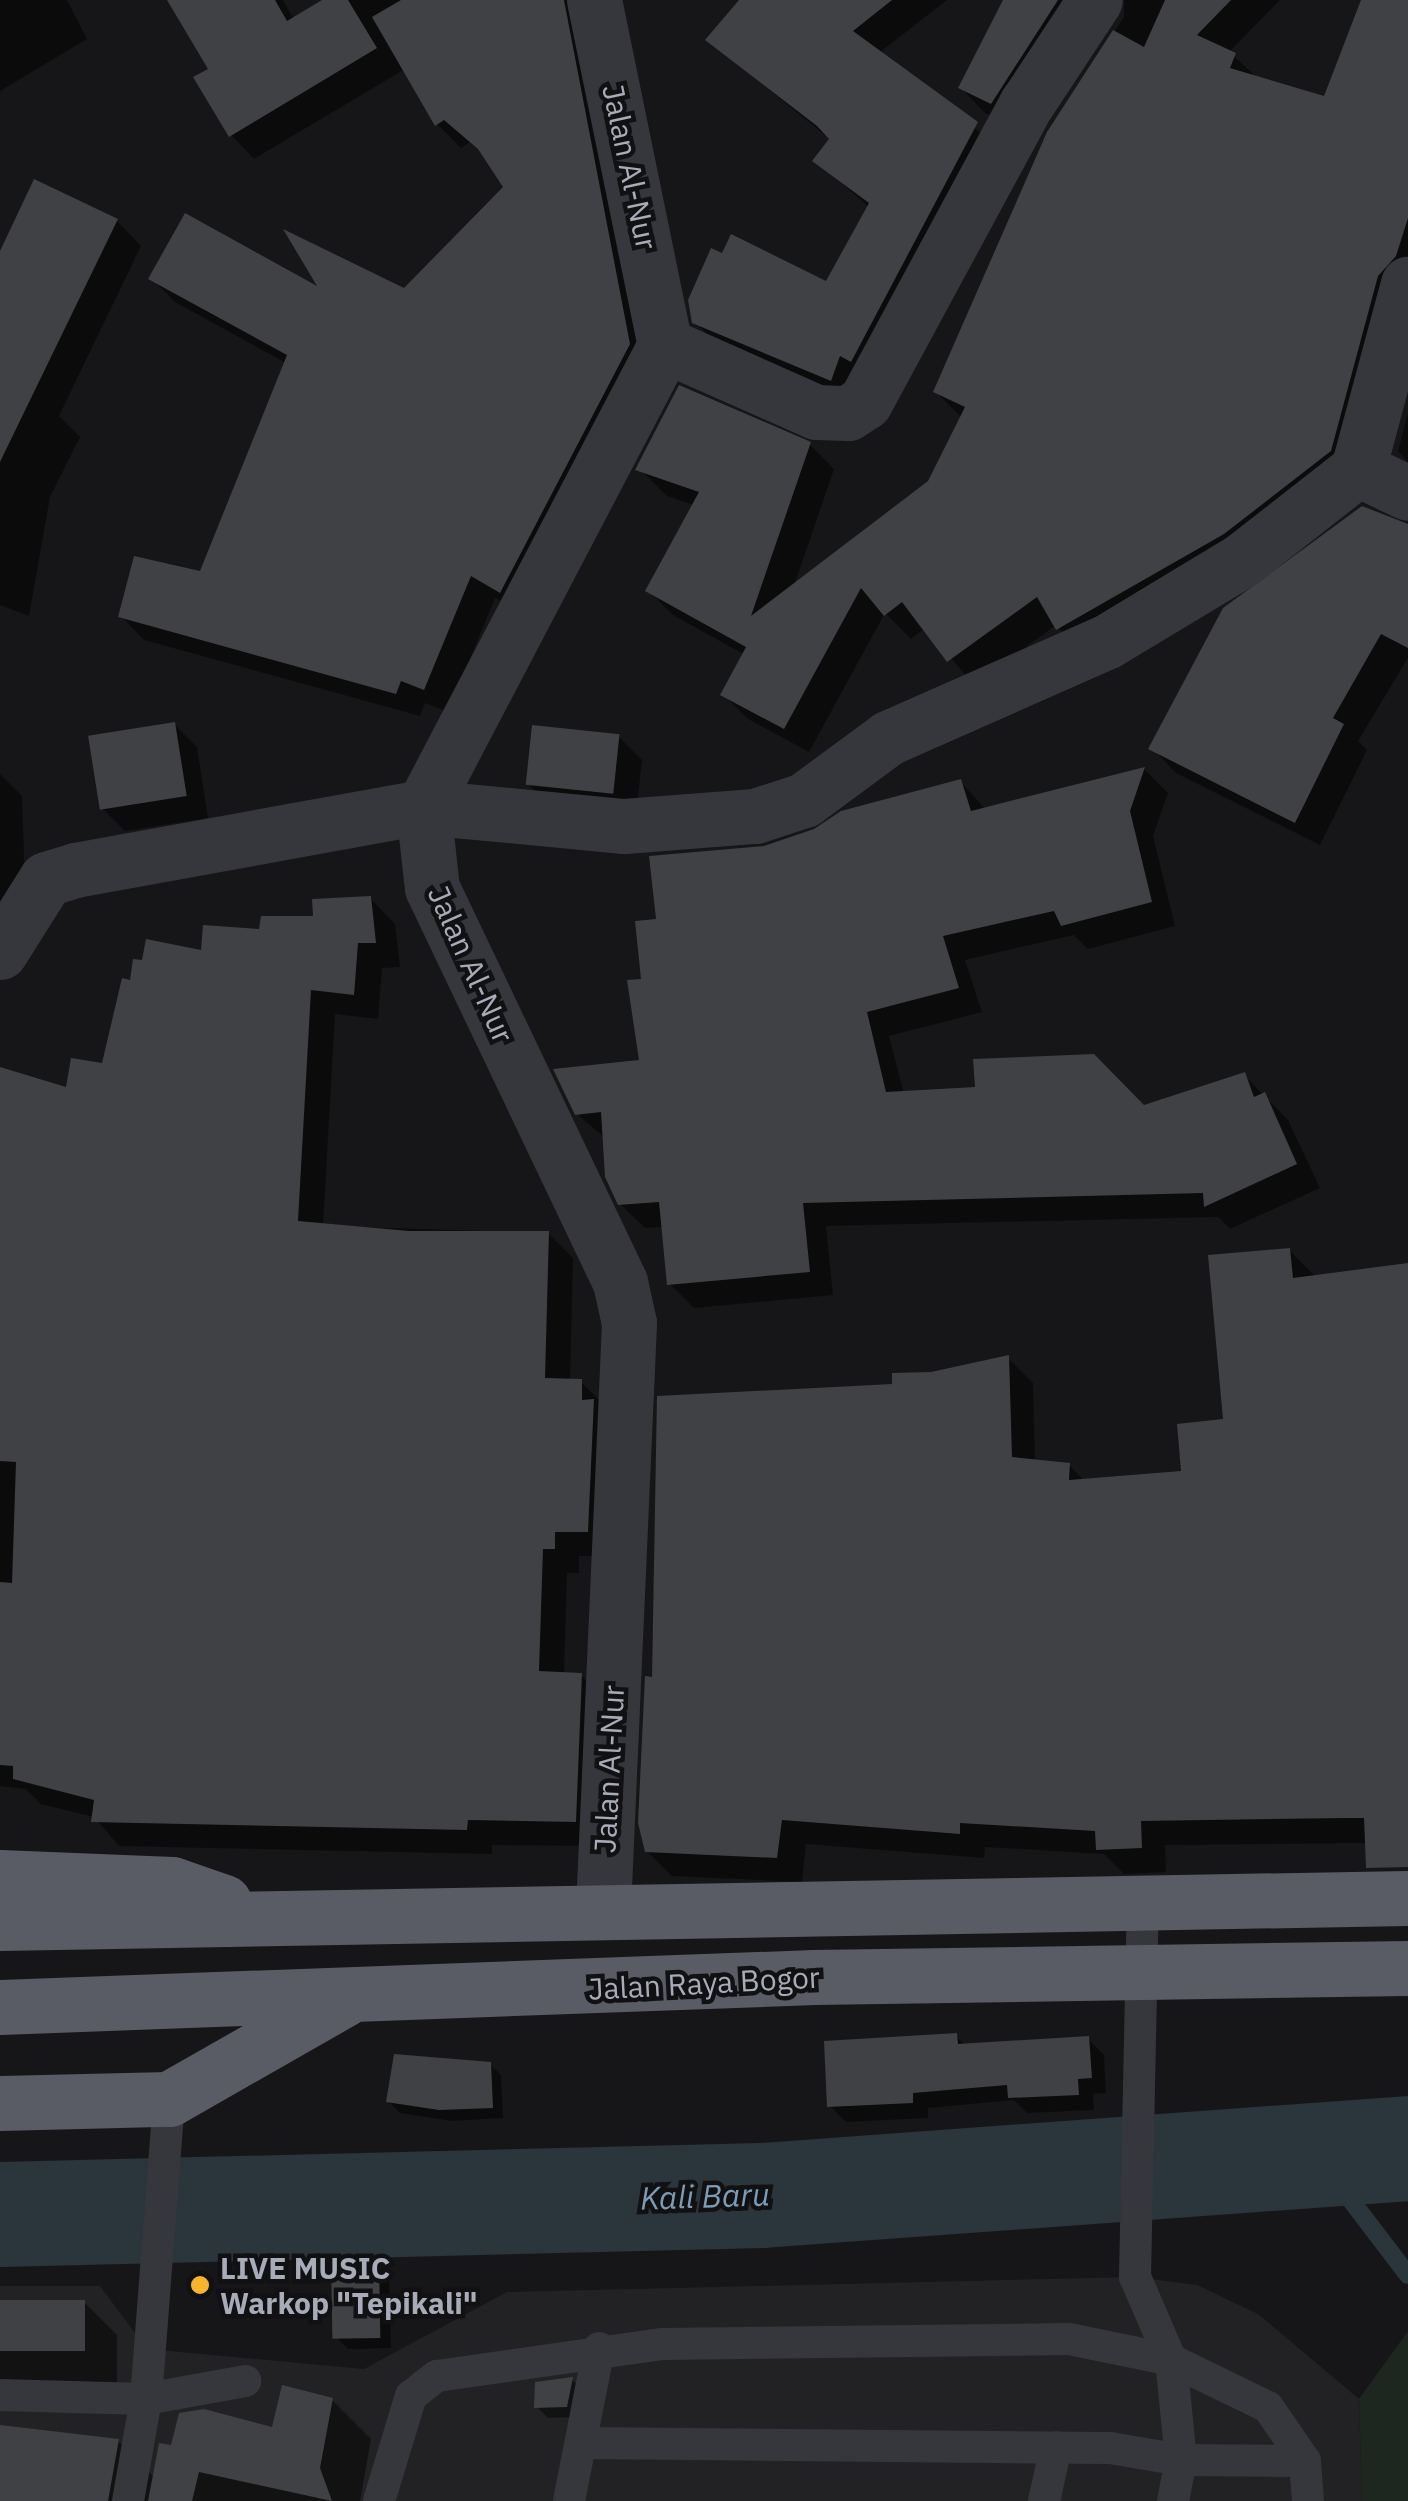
<!DOCTYPE html>
<style>
body{margin:0}
#map{position:relative;width:1408px;height:2501px;overflow:hidden;background:#161618;font-family:"IBM Plex Sans",sans-serif}
div>[style]{position:absolute}
[style*='--x']{left:calc(var(--x)*1px);top:calc(var(--y)*1px);width:calc(var(--w)*1px);rotate:calc(var(--a)*1deg)}
.built>*{inset:0;background:#222225}
.green>*{inset:0;background:#1d261f}
.shadow>*{inset:0;background:#0007}
.stream>*{height:18px;margin:-9px;padding:0 9px;transform-origin:9px;border-radius:9px;background:#2b353c}
.river>*{height:105px;margin:-52.5px;padding:0 52.5px;transform-origin:52.5px;border-radius:52.5px;background:#2b353c}
.building>*{inset:0;background:#404145;transform-origin:0 0}
.service>*{height:32px;margin:-16px;padding:0 16px;transform-origin:16px;border-radius:16px;background:#36373d}
.minor>*{height:55px;margin:-27.5px;padding:0 27.5px;transform-origin:27.5px;border-radius:27.5px;background:#36373d}
.trunk>*{height:55px;margin:-27.5px;padding:0 27.5px;transform-origin:27.5px;border-radius:27.5px;background:#5a5c65}
.dots>*{width:28px;height:28px;translate:-50% -50%;box-sizing:border-box;border:5px solid #111113;border-radius:50%}
span{translate:-50% -50%;white-space:nowrap;text-align:center;line-height:1.15;-webkit-text-stroke:9px #111113;paint-order:stroke}
.street-label{font-size:30px;color:#a7acb8}
.poi-label{font-size:30px;color:#a7acb8;font-weight:700}
.left{translate:0 -50%;text-align:left}
.water-label{font-size:32px;color:#7d9bb4;font-style:italic}
</style>
<div id="map">
<div class="built">
<i style="clip-path:polygon(1135px 2277px,1197px 2285px,1258px 2314px,1359px 2399px,1362px 2501px,0 2501px,0 2286px,100px 2286px,147px 2349px,364px 2369px,507px 2292px)"></i>
</div>
<div class="green">
<i style="clip-path:polygon(1408px 2331px,1408px 2501px,1362px 2501px,1359px 2399px)"></i>
</div>
<div class="shadow">
<i style="clip-path:polygon(0 0,67px 0,87px 39px,0 91px)"></i>
<i style="clip-path:polygon(188px 0,283px 0,294px 20px,327px 0,590px 0,653px 369px,524px 614px,495px 598px,448px 712px,425px 703px,420px 716px,144px 640px,121px 616px,201px 574px,286px 363px,175px 302px,151px 278px,405px 291px,506px 187px,486px 156px,470px 142px,461px 148px,437px 124px,405px 69px,254px 159px,231px 135px)"></i>
<i style="clip-path:polygon(740px 0,947px 0,879px 53px,1001px 149px,856px 405px,720px 347px,695px 322px,827px 285px,869px 207px,816px 161px,831px 140px,708px 40px)"></i>
<i style="clip-path:polygon(1006px 0,1103px 0,1016px 128px,985px 113px,961px 88px)"></i>
<i style="clip-path:polygon(1124px 0,1280px 0,1229px 52px,1260px 80px,1326px 100px,1363px 0,1408px 2px,1408px 293px,1355px 476px,1083px 653px,1056px 625px,974px 685px,925px 628px,911px 639px,885px 613px,809px 752px,748px 719px,723px 694px,745px 655px,673px 615px,648px 590px,694px 505px,667px 496px,642px 471px,809px 444px,834px 469px,794px 586px,930px 482px,962px 418px,936px 392px,1049px 133px,1124px 17px)"></i>
<i style="clip-path:polygon(117px 221px,141px 246px,59px 416px,80px 437px,50px 497px,29px 616px,0 605px,0 257px)"></i>
<i style="clip-path:polygon(1408px 413px,1408px 462px,1398px 451px)"></i>
<i style="clip-path:polygon(1408px 526px,1408px 658px,1358px 741px,1367px 750px,1320px 845px,1176px 773px,1152px 748px)"></i>
<i style="clip-path:polygon(174px 724px,197px 747px,208px 818px,125px 831px,102px 808px)"></i>
<i style="clip-path:polygon(619px 737px,642px 760px,636px 815px,551px 807px,528px 784px)"></i>
<i style="clip-path:polygon(1144px 769px,1168px 793px,1153px 836px,1175px 926px,1088px 949px,1074px 935px,965px 960px,982px 1012px,889px 1036px,904px 1094px,1144px 1107px,1244px 1075px,1288px 1120px,1320px 1188px,1230px 1229px,1218px 1217px,826px 1226px,833px 1295px,694px 1308px,670px 1284px,664px 1227px,645px 1228px,620px 1204px,605px 1138px,577px 1114px,642px 1062px,644px 981px,658px 921px,765px 848px,960px 781px,986px 810px)"></i>
<i style="clip-path:polygon(0 774px,22px 796px,26px 914px,0 957px)"></i>
<i style="clip-path:polygon(370px 898px,395px 924px,400px 967px,382px 968px,378px 1019px,335px 1014px,323px 1226px,548px 1233px,573px 1258px,570px 1382px,581px 1382px,606px 1407px,613px 1556px,579px 1556px,579px 1573px,567px 1573px,564px 1674px,581px 1675px,606px 1701px,600px 1846px,492px 1845px,492px 1854px,119px 1846px,94px 1817px,41px 1804px,26px 1789px,0 1786px,0 1081px,68px 1090px,104px 1066px,132px 984px,203px 953px)"></i>
<i style="clip-path:polygon(1289px 1250px,1315px 1276px,1408px 1265px,1408px 1858px,1377px 1843px,1165px 1845px,1166px 1872px,1124px 1874px,1104px 1854px,985px 1847px,984px 1858px,806px 1844px,802px 1882px,672px 1876px,647px 1851px,654px 1679px,895px 1386px,1008px 1358px,1033px 1383px,1035px 1462px,1069px 1465px,1085px 1482px,1184px 1473px,1225px 1422px)"></i>
<i style="clip-path:polygon(956px 2036px,966px 2046px,1088px 2039px,1104px 2055px,1106px 2093px,1093px 2094px,1094px 2110px,1027px 2113px,1014px 2100px,928px 2108px,928px 2118px,846px 2122px,830px 2106px)"></i>
<i style="clip-path:polygon(490px 2064px,501px 2075px,503px 2118px,452px 2121px,400px 2113px,389px 2102px)"></i>
<i style="clip-path:polygon(378px 2263px,389px 2274px,391px 2348px,348px 2349px,337px 2338px)"></i>
<i style="clip-path:polygon(84px 2302px,117px 2335px,117px 2382px,0 2382px,0 2303px)"></i>
<i style="clip-path:polygon(572px 2380px,583px 2390px,578px 2417px,548px 2418px,537px 2407px)"></i>
<i style="clip-path:polygon(332px 2400px,371px 2439px,360px 2501px,0 2501px,0 2428px,118px 2441px,154px 2477px,173px 2447px,274px 2430px)"></i>
</div>
<div class="stream">
<i style="--x:1318;--y:2157;--w:148;--a:52.7"></i>
</div>
<div class="river">
<i style="--x:0;--y:2214;--w:762;--a:-1.43"></i>
<i style="--x:762;--y:2195;--w:648;--a:-4.16"></i>
</div>
<div class="building">
<i style="clip-path:polygon(167px 0,275px 0,287px 21px,322px 0,348px 0,377px 48px,229px 137px,193px 77px,208px 69px)"></i>
<i style="clip-path:polygon(401px 0,564px 0,630px 344px,500px 593px,471px 576px,424px 690px,401px 681px,396px 694px,118px 617px,134px 556px,200px 571px,287px 355px,148px 279px,185px 213px,317px 286px,283px 229px,404px 288px,503px 187px,478px 149px,444px 120px,435px 126px,372px 17px)"></i>
<i style="clip-path:polygon(739px 0,892px 0,853px 31px,978px 122px,851px 362px,840px 356px,831px 381px,692px 323px,688px 300px,711px 248px,722px 253px,731px 234px,826px 281px,869px 203px,812px 161px,829px 139px,817px 126px,705px 40px)"></i>
<i style="clip-path:polygon(1003px 0,1058px 0,991px 104px,958px 88px)"></i>
<i style="clip-path:polygon(1165px 0,1231px 0,1197px 35px,1236px 53px,1230px 68px,1324px 96px,1361px 0,1408px 0,1408px 218px,1396px 256px,1378px 276px,1331px 451px,1224px 534px,1056px 630px,1037px 597px,947px 662px,902px 602px,884px 616px,861px 588px,784px 729px,720px 695px,746px 647px,645px 591px,699px 492px,635px 470px,679px 385px,811px 442px,751px 616px,928px 481px,965px 407px,933px 392px,1047px 132px,1113px 30px,1144px 47px)"></i>
<i style="clip-path:polygon(34px 179px,118px 219px,0 462px,0 251px)"></i>
<i style="clip-path:polygon(1362px 506px,1408px 524px,1408px 648px,1381px 634px,1333px 718px,1344px 724px,1295px 823px,1148px 749px,1223px 608px)"></i>
<i style="left:175px;top:722px;width:75px;height:88px;rotate:81deg"></i>
<i style="left:532px;top:725px;width:88px;height:60px;rotate:6deg"></i>
<i style="clip-path:polygon(1145px 767px,1130px 811px,1152px 902px,1061px 926px,1054px 911px,943px 936px,959px 988px,867px 1012px,886px 1092px,975px 1087px,973px 1059px,1094px 1054px,1144px 1105px,1245px 1072px,1254px 1097px,1265px 1092px,1297px 1164px,1204px 1207px,1203px 1193px,803px 1203px,810px 1272px,667px 1285px,659px 1202px,618px 1205px,605px 1177px,601px 1112px,575px 1115px,553px 1069px,639px 1060px,627px 980px,641px 979px,635px 921px,656px 919px,649px 856px,764px 846px,814px 829px,841px 811px,961px 779px,971px 811px)"></i>
<i style="clip-path:polygon(371px 896px,376px 943px,358px 943px,354px 995px,311px 990px,298px 1221px,409px 1231px,549px 1231px,545px 1378px,582px 1379px,582px 1400px,594px 1399px,588px 1532px,555px 1532px,555px 1549px,543px 1549px,539px 1671px,582px 1673px,576px 1822px,468px 1820px,467px 1830px,91px 1822px,94px 1800px,13px 1779px,13px 1766px,0 1765px,0 1582px,12px 1583px,16px 1462px,0 1461px,0 1067px,66px 1087px,71px 1058px,102px 1063px,122px 978px,130px 980px,133px 959px,142px 960px,146px 939px,201px 950px,203px 925px,259px 929px,261px 916px,313px 916px,312px 899px)"></i>
<i style="clip-path:polygon(1290px 1248px,1293px 1278px,1408px 1263px,1408px 1867px,1366px 1868px,1364px 1818px,1345px 1818px,1141px 1821px,1142px 1848px,1096px 1850px,1095px 1831px,960px 1823px,960px 1834px,782px 1820px,777px 1858px,645px 1852px,638px 1823px,645px 1676px,652px 1677px,657px 1396px,892px 1384px,892px 1373px,931px 1372px,1009px 1355px,1012px 1457px,1070px 1463px,1069px 1480px,1181px 1471px,1177px 1424px,1223px 1419px,1208px 1255px)"></i>
<i style="clip-path:polygon(957px 2033px,958px 2044px,1089px 2036px,1092px 2078px,1078px 2079px,1079px 2095px,1008px 2098px,1007px 2085px,913px 2093px,913px 2103px,827px 2107px,824px 2041px)"></i>
<i style="clip-path:polygon(394px 2054px,491px 2062px,493px 2108px,439px 2110px,386px 2102px)"></i>
<i style="left:379px;top:2260px;width:78px;height:48px;rotate:89deg"></i>
<i style="left:0;top:2300px;width:85px;height:51px"></i>
<i style="clip-path:polygon(573px 2377px,567px 2407px,534px 2408px,535px 2382px)"></i>
<i style="clip-path:polygon(282px 2385px,333px 2398px,320px 2468px,332px 2501px,199px 2472px,192px 2501px,148px 2501px,159px 2443px,171px 2445px,179px 2413px,204px 2409px,272px 2427px)"></i>
<i style="clip-path:polygon(0 2425px,119px 2439px,108px 2501px,0 2501px)"></i>
</div>
<div class="service">
<i style="--x:0;--y:2395;--w:146;--a:1.6"></i>
<i style="--x:146;--y:2399;--w:101;--a:-10.3"></i>
<i style="--x:585;--y:2443;--w:525;--a:0.55"></i>
<i style="--x:1110;--y:2448;--w:72;--a:9.6"></i>
<i style="--x:1181;--y:2460;--w:100;--a:-95.7"></i>
<i style="--x:1171;--y:2360;--w:90;--a:-113.4"></i>
<i style="--x:1135;--y:2277;--w:379;--a:-88.8"></i>
<i style="--x:128;--y:2501;--w:104;--a:-80"></i>
<i style="--x:146;--y:2399;--w:301;--a:-85.6"></i>
<i style="--x:379;--y:2501;--w:110;--a:-73.1"></i>
<i style="--x:411;--y:2396;--w:33;--a:-38"></i>
<i style="--x:437;--y:2376;--w:228;--a:-8.1"></i>
<i style="--x:663;--y:2344;--w:406;--a:-0.7"></i>
<i style="--x:1069;--y:2339;--w:104;--a:11.6"></i>
<i style="--x:1171;--y:2360;--w:108;--a:25.9"></i>
<i style="--x:1268;--y:2407;--w:65;--a:55.6"></i>
<i style="--x:1305;--y:2461;--w:40;--a:85.7"></i>
<i style="--x:569;--y:2501;--w:156;--a:-78.9"></i>
<i style="--x:1044;--y:2501;--w:55;--a:-77.5"></i>
<i style="--x:1173;--y:2501;--w:42;--a:-79"></i>
<i style="--x:1181;--y:2460;--w:124;--a:0.5"></i>
</div>
<div class="minor">
<i style="--x:594;--y:0;--w:352;--a:78.4"></i>
<i style="--x:665;--y:345;--w:522;--a:117.65"></i>
<i style="--x:423;--y:807;--w:81;--a:83.7"></i>
<i style="--x:432;--y:888;--w:437;--a:64.5"></i>
<i style="--x:620;--y:1282;--w:42;--a:77.6"></i>
<i style="--x:629;--y:1323;--w:587;--a:92.54"></i>
<i style="--x:665;--y:345;--w:165;--a:23.9"></i>
<i style="--x:816;--y:412;--w:32;--a:2"></i>
<i style="--x:848;--y:413;--w:20;--a:-33"></i>
<i style="--x:865;--y:402;--w:340;--a:-61.6"></i>
<i style="--x:1027;--y:103;--w:123;--a:-56.6"></i>
<i style="--x:1358;--y:469;--w:55;--a:25.6"></i>
<i style="--x:0;--y:952;--w:86;--a:-57.8"></i>
<i style="--x:46;--y:879;--w:30;--a:-17"></i>
<i style="--x:75;--y:870;--w:354;--a:-10.3"></i>
<i style="--x:423;--y:807;--w:202;--a:5.4"></i>
<i style="--x:624;--y:826;--w:131;--a:-4.4"></i>
<i style="--x:755;--y:816;--w:52;--a:-18.1"></i>
<i style="--x:804;--y:800;--w:104;--a:-36.4"></i>
<i style="--x:888;--y:738;--w:238;--a:-23.8"></i>
<i style="--x:1106;--y:642;--w:159;--a:-31.1"></i>
<i style="--x:1242;--y:560;--w:147;--a:-38.1"></i>
<i style="--x:1358;--y:469;--w:192;--a:-74.9"></i>
</div>
<div class="trunk">
<i style="--x:0;--y:1877;--w:172;--a:2.3"></i>
<i style="--x:172;--y:1884;--w:55;--a:19.1"></i>
<i style="--x:0;--y:1923;--w:1408;--a:-1.02"></i>
<i style="--x:0;--y:2007;--w:815;--a:-2.11"></i>
<i style="--x:814;--y:1977;--w:594;--a:-0.87"></i>
<i style="--x:0;--y:2103;--w:169;--a:-1.4"></i>
<i style="--x:169;--y:2099;--w:202;--a:-29.7"></i>
</div>
<div class="dots">
<i style="left:200px;top:2285px;background:#f8b32e"></i>
</div>
<div class="street-label">
<span style="left:630px;top:167px;rotate:78deg">Jalan Al-Nur</span>
<span style="left:471px;top:964px;rotate:66deg">Jalan Al-Nur</span>
<span style="left:609px;top:1769px;rotate:-87deg">Jalan Al-Nur</span>
<span style="left:704px;top:1983px;rotate:-3deg">Jalan Raya Bogor</span>
</div>
<div class="poi-label">
<span class="left" style="left:220px;top:2285px">LIVE MUSIC<br>Warkop "Tepikali"</span>
</div>
<div class="water-label">
<span style="left:705px;top:2196px;rotate:-2deg">Kali Baru</span>
</div>
</div>
